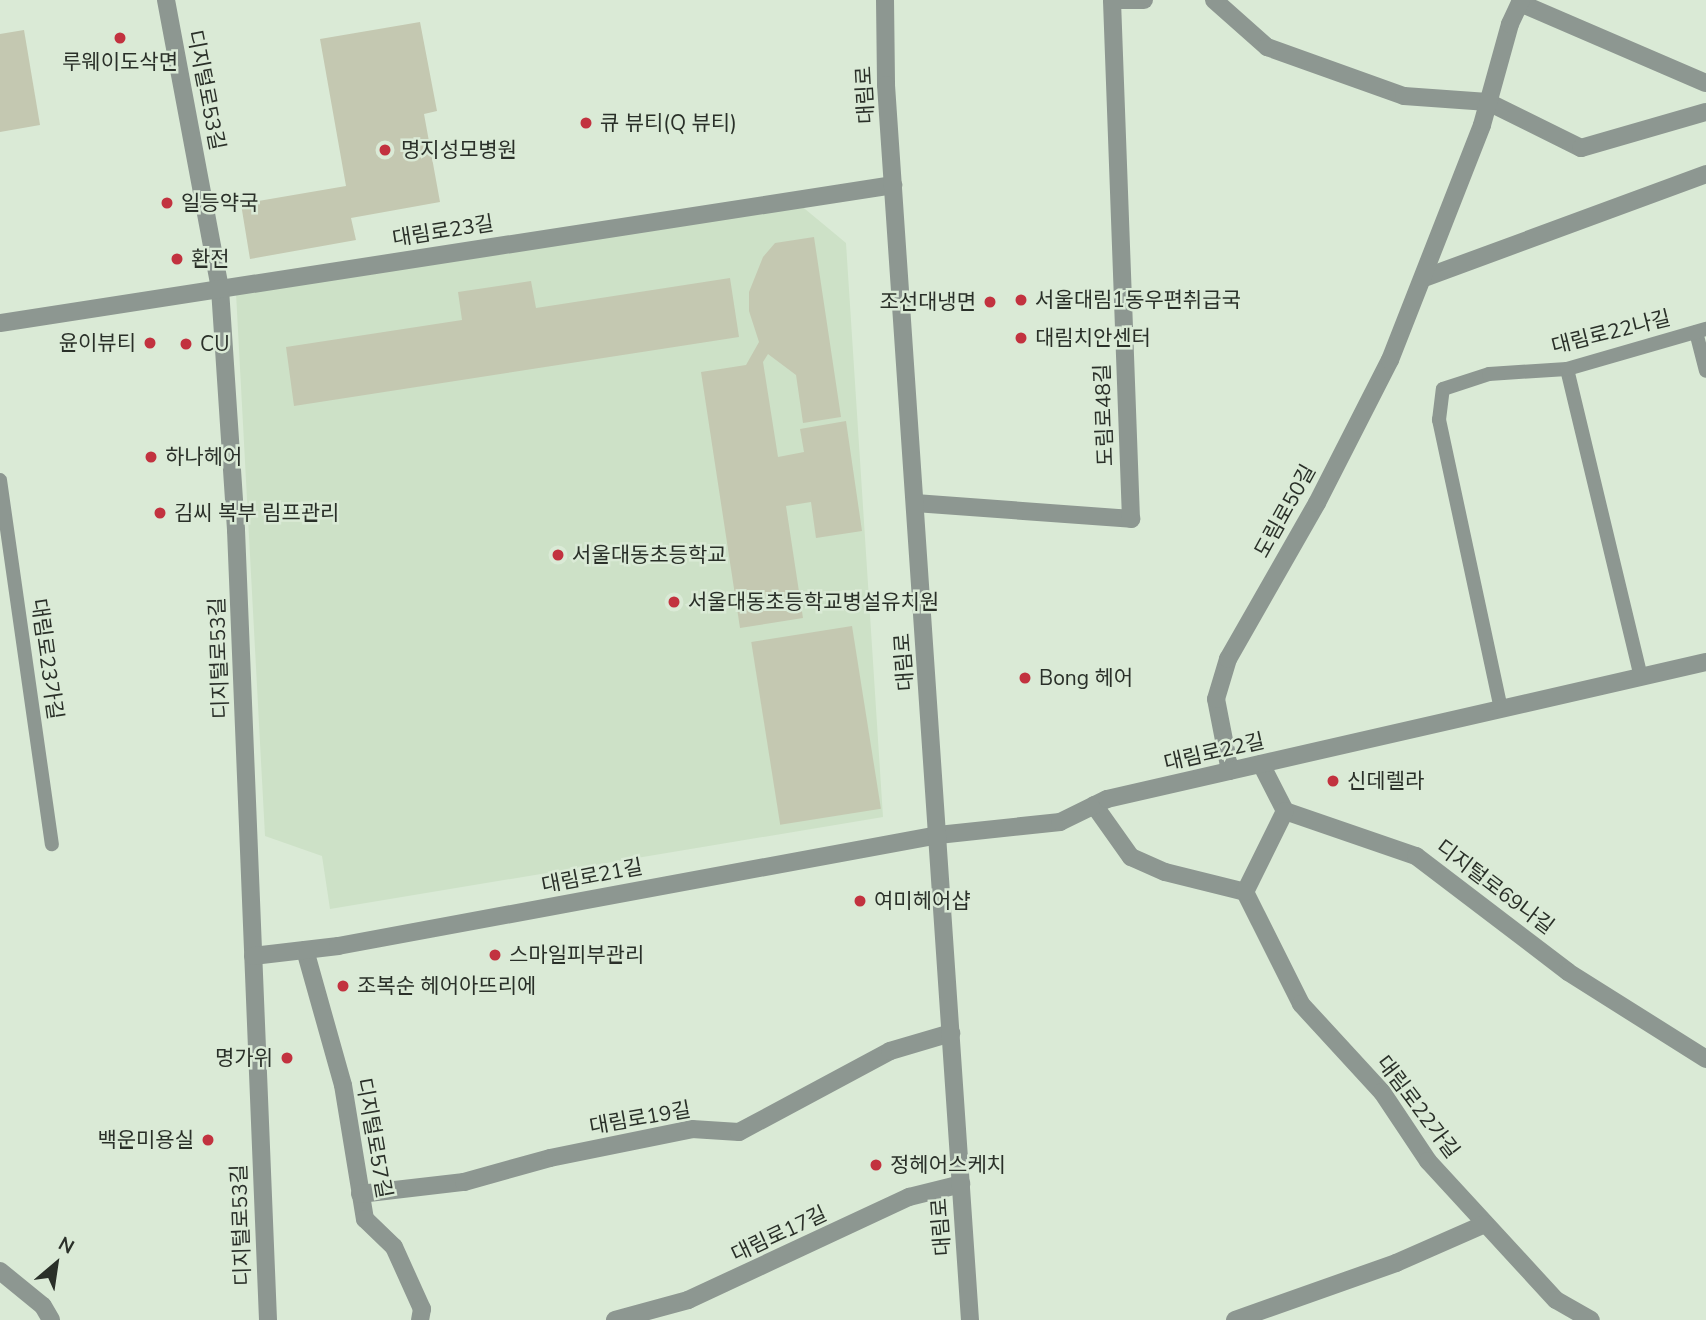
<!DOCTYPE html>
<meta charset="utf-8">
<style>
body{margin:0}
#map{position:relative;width:1706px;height:1320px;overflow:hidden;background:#daead6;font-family:"Nunito Sans","Noto Sans KR",sans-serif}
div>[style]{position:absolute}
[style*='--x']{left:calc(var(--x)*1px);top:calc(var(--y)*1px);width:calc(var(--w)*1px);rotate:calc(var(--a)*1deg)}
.built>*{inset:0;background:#cde1c7}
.building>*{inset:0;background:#c4c8b1;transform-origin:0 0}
.service>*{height:14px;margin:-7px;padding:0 7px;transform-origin:7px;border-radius:7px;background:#8d9791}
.minor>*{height:18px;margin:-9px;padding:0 9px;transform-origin:9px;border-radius:9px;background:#8d9791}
.tertiary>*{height:18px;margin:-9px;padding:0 9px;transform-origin:9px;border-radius:9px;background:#8d9791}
.dots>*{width:19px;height:19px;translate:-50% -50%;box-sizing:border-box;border:4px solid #daead6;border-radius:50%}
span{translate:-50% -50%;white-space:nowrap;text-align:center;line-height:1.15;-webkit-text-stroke:5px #daead6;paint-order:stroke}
.poi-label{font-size:21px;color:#2a3029}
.left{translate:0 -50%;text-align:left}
.right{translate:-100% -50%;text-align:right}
.street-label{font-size:21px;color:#2a3029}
.north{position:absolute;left:21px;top:1229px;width:70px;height:70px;-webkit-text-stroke:5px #daead6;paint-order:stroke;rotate:29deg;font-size:19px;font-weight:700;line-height:28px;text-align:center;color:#2a3029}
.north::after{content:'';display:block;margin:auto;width:24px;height:32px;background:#2a3029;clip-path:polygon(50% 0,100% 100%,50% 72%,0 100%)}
</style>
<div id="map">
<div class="built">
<i style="clip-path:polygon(799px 204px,846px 243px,883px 817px,330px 909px,322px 856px,265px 836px,236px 293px)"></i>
</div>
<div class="building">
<i style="clip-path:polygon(420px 22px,437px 111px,424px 114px,440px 202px,351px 218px,356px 240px,250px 259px,241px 204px,346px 186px,320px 39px)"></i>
<i style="clip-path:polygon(24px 30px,40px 125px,0 132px,0 34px)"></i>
<i style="clip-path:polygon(814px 237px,841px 417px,803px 423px,796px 375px,768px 354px,763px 362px,778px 457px,804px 452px,800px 429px,846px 421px,862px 531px,816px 538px,811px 502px,786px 506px,803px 618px,740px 628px,701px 372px,746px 365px,759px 342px,749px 311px,749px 292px,763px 257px,775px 243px)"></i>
<i style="clip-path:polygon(730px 278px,739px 337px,294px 406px,286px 347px,462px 320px,458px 292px,531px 281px,536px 308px)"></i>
<i style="left:852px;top:626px;width:185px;height:102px;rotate:81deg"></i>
</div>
<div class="service">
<i style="--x:1696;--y:332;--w:40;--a:75.6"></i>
<i style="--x:1567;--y:369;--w:317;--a:76.5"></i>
<i style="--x:0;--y:480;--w:368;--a:81.9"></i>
<i style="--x:1501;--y:709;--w:296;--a:-102.1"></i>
<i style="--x:1439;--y:420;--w:31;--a:-83"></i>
<i style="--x:1443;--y:389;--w:48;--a:-18.1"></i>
<i style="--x:1489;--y:374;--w:78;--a:-3.7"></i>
<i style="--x:1567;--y:369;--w:145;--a:-16.1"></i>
</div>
<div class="minor">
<i style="--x:166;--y:0;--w:294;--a:79.4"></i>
<i style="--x:220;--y:289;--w:242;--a:86.2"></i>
<i style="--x:236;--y:530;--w:791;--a:87.68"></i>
<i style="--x:1214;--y:0;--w:71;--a:41.6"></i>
<i style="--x:1267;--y:47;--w:145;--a:19.7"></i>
<i style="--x:1404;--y:96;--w:84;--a:4.1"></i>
<i style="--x:1488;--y:102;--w:104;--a:26.3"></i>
<i style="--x:1581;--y:148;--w:130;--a:-16.1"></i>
<i style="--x:1520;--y:3;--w:202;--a:23.3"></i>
<i style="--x:1424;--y:278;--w:301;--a:-20.2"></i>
<i style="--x:0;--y:323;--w:904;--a:-8.78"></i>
<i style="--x:915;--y:503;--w:217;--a:4.2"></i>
<i style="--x:1131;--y:519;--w:519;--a:-92.1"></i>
<i style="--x:1112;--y:0;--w:32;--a:0"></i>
<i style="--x:1261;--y:764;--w:53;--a:62.9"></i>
<i style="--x:1285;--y:811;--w:139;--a:19"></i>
<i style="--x:1416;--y:856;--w:191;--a:37.3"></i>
<i style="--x:1568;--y:972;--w:163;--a:32.2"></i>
<i style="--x:1230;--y:771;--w:73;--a:-101"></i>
<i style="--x:1216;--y:699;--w:42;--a:-73.3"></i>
<i style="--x:1228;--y:659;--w:180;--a:-60.3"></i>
<i style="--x:1317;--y:503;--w:161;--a:-63"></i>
<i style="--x:1390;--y:360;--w:252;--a:-68.6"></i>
<i style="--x:1482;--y:125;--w:105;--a:-74.5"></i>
<i style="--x:1510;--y:24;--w:26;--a:-65"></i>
<i style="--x:1094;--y:805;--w:64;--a:54.6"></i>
<i style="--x:1131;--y:857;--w:37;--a:24"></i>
<i style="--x:1165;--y:872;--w:82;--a:14"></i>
<i style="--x:1245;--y:892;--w:125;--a:63.4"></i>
<i style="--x:1301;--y:1004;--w:120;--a:47.4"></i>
<i style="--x:1382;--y:1092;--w:83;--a:56.3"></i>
<i style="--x:1428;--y:1161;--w:189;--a:47.4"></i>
<i style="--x:1556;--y:1300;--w:40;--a:29.7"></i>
<i style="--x:1245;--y:892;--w:90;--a:-63.7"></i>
<i style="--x:305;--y:950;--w:140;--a:74.3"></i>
<i style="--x:343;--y:1085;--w:136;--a:80.7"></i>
<i style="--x:365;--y:1219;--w:40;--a:44"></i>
<i style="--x:394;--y:1247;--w:68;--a:65.7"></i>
<i style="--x:422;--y:1309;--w:11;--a:100"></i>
<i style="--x:253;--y:956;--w:86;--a:-6.7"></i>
<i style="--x:338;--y:946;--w:610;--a:-10.48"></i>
<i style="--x:938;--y:835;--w:123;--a:-6.1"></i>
<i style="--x:1060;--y:822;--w:52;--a:-26.1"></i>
<i style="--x:1107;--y:799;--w:614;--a:-12.88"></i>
<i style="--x:360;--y:1194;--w:105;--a:-6.6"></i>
<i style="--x:464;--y:1182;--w:89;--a:-15.6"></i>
<i style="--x:550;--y:1158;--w:145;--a:-11.5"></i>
<i style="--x:692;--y:1129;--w:47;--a:3.7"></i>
<i style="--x:739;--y:1132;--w:171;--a:-28.2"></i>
<i style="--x:890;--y:1051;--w:64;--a:-16.4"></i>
<i style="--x:0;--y:1271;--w:55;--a:39.1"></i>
<i style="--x:43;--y:1306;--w:16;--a:60"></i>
<i style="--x:615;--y:1320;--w:76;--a:-15.3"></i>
<i style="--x:688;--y:1300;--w:244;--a:-25"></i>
<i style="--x:909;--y:1197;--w:54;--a:-14"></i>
<i style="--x:1235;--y:1320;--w:171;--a:-19.5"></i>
<i style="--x:1396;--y:1263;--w:97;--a:-23.7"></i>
</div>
<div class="tertiary">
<i style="--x:885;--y:0;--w:85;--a:89.3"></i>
<i style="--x:886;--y:85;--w:1238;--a:86.11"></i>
</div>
<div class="dots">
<i style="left:120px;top:38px;background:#c2323f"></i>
<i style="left:586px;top:123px;background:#c2323f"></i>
<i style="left:385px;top:150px;background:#c2323f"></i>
<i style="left:167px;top:203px;background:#c2323f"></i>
<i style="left:177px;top:259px;background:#c2323f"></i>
<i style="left:1021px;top:300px;background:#c2323f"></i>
<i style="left:990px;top:302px;background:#c2323f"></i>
<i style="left:1021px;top:338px;background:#c2323f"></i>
<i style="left:150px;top:343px;background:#c2323f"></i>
<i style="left:186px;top:344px;background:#c2323f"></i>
<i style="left:151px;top:457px;background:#c2323f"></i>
<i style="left:160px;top:513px;background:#c2323f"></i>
<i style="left:558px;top:555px;background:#c2323f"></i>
<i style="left:674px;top:602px;background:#c2323f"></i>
<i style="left:1025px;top:678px;background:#c2323f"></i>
<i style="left:1333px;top:781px;background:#c2323f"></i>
<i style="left:860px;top:901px;background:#c2323f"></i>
<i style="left:495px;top:955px;background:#c2323f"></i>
<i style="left:343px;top:986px;background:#c2323f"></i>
<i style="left:287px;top:1058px;background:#c2323f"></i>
<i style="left:208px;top:1140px;background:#c2323f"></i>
<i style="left:876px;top:1165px;background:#c2323f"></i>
</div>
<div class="poi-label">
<span style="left:120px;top:62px">루웨이도삭면</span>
<span class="left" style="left:600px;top:123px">큐 뷰티(Q 뷰티)</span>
<span class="left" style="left:401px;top:150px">명지성모병원</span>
<span class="left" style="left:181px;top:203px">일등약국</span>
<span class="left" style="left:191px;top:259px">환전</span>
<span class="left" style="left:1035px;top:300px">서울대림1동우편취급국</span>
<span class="right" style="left:976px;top:302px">조선대냉면</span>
<span class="left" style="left:1035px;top:338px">대림치안센터</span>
<span class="right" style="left:136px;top:343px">윤이뷰티</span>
<span class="left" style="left:200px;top:344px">CU</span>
<span class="left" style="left:165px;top:457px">하나헤어</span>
<span class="left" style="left:174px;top:513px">김씨 복부 림프관리</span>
<span class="left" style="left:572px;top:555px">서울대동초등학교</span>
<span class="left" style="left:688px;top:602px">서울대동초등학교병설유치원</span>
<span class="left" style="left:1039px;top:678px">Bong 헤어</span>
<span class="left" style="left:1347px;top:781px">신데렐라</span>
<span class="left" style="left:874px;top:901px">여미헤어샵</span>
<span class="left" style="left:509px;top:955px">스마일피부관리</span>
<span class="left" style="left:357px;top:986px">조복순 헤어아뜨리에</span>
<span class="right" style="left:273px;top:1058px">명가위</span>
<span class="right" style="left:194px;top:1140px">백운미용실</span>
<span class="left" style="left:890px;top:1165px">정헤어스케치</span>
</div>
<div class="street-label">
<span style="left:206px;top:90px;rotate:79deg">디지털로53길</span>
<span style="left:865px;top:95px;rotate:-93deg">대림로</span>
<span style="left:443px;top:231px;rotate:-9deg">대림로23길</span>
<span style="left:1611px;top:332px;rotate:-14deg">대림로22나길</span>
<span style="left:1104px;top:415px;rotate:-92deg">도림로48길</span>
<span style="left:1285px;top:511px;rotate:-61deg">도림로50길</span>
<span style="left:219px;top:658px;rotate:-92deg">디지털로53길</span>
<span style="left:47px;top:659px;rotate:82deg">대림로23가길</span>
<span style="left:904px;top:662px;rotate:-94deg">대림로</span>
<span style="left:1214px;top:752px;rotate:-13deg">대림로22길</span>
<span style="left:592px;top:876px;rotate:-11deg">대림로21길</span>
<span style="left:1495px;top:887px;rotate:37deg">디지털로69나길</span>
<span style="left:1418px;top:1107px;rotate:53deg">대림로22가길</span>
<span style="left:640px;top:1118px;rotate:-10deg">대림로19길</span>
<span style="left:374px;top:1138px;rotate:80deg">디지털로57길</span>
<span style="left:241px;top:1225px;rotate:-92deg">디지털로53길</span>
<span style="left:941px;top:1227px;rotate:-94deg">대림로</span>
<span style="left:779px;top:1234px;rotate:-25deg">대림로17길</span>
</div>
<div class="north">N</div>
</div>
